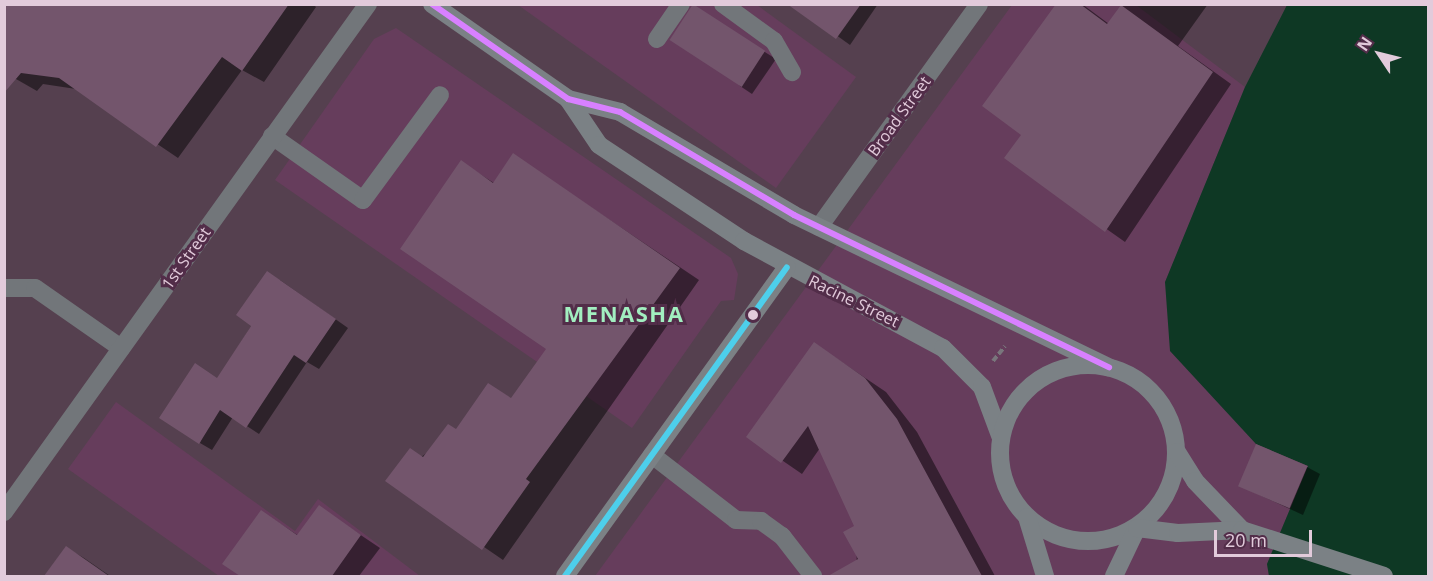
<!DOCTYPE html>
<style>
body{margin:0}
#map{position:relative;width:1433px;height:581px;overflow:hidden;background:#55404f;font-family:"Open Sans",sans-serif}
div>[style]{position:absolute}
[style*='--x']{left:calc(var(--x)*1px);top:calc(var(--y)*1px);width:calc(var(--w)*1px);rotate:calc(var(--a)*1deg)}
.built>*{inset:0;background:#663d5c}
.water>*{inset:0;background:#0e3824}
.shadow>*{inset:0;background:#0007}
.building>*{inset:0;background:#73556c;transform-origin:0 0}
.path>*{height:4px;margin-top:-2px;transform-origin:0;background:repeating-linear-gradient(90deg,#79767c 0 6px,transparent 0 9px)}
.lane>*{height:18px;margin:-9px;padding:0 9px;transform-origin:9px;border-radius:9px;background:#72767a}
.street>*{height:18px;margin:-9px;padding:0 9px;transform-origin:9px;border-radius:9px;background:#72767a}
.secondary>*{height:18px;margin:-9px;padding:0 9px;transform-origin:9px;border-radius:9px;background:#7b8185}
.secondary>.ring{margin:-9px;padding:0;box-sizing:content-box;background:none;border:18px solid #7b8185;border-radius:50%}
.bus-1>*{height:6px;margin:-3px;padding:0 3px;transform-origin:3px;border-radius:3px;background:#d880ff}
.bus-2>*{height:6px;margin:-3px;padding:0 3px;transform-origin:3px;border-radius:3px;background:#4dcfeb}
.dots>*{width:16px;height:16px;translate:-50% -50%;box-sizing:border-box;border:3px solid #522d49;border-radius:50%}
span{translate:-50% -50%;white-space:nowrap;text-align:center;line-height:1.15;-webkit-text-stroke:6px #522d49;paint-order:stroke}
.street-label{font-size:16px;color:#e2cbdb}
.district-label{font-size:22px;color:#a2efc0;font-weight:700;letter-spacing:1.5px}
.frame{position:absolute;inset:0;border:6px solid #e2cbdb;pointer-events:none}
.north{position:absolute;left:1349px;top:24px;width:60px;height:60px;-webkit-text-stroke:4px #522d49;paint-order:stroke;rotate:305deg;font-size:16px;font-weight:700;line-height:24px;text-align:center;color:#e2cbdb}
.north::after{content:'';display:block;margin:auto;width:21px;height:27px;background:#e2cbdb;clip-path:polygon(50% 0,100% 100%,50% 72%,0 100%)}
.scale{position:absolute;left:1214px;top:530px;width:98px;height:27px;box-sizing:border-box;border:3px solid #e2cbdb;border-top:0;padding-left:8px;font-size:18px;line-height:21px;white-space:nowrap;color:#e2cbdb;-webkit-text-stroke:4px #522d49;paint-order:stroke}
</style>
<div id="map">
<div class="built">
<i style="clip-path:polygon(518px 5px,757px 5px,856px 77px,776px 188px)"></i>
<i style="clip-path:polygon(1012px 5px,1136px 5px,1245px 87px,1165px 283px,1256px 444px,1308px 466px,1267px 564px,1269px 576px,595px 576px)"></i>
<i style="clip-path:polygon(396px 28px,731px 258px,738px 274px,734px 300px,721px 301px,632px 428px,275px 180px,374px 39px)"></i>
<i style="clip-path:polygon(116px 402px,295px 531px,318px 499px,420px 576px,219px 576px,68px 469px)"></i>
</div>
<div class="water">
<i style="clip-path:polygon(1287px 5px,1428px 5px,1428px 576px,1269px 576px,1267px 564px,1308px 466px,1256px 444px,1170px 351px,1165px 282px,1245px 87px)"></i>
</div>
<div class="shadow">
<i style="clip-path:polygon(4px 4px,313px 4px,316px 7px,264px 82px,242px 70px,178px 158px,76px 89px,43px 84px,37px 91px,16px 79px)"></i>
<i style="clip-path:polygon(793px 4px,878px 4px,850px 45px)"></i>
<i style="clip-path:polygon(1058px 4px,1082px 4px,1109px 24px,1123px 4px,1208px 4px,1178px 46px,1231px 84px,1125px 242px,1006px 158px,1023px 134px)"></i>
<i style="clip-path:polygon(705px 15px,776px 59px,752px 94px,740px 86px)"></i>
<i style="clip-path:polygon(513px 155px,699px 280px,503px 560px,388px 481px,457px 431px,489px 385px,512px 399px,548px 349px,461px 162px,494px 183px)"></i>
<i style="clip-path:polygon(280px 280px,348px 328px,319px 369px,307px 362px,259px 434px,233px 417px,212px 450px,200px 443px,218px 379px)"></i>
<i style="clip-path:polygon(815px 344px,886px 392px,917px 432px,995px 576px,857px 576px,856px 527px,820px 448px,802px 474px,748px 437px)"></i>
<i style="clip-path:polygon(1307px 467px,1320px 474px,1303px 515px,1240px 486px)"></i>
<i style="clip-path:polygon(319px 507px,380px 548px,359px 576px,242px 576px,225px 564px,262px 512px,299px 536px)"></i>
<i style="clip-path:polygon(67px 548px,84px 558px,110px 576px,46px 576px)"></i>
</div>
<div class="building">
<i style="clip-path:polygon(4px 4px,289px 4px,242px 71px,222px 57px,156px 147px,59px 78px,21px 73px,4px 93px)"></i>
<i style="left:693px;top:4px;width:86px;height:43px;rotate:33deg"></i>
<i style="clip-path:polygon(787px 4px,861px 4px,836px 39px)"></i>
<i style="clip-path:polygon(1056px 4px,1080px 4px,1107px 24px,1121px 5px,1213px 72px,1105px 232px,1004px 158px,1021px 135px,982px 106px)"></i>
<i style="clip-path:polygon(513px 153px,680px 268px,526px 479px,530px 482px,482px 550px,385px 481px,410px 448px,423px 457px,448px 424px,456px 429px,488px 383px,511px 398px,546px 349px,400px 249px,461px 160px,493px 183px)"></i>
<i style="clip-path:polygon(267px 271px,336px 319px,306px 363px,294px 355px,246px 428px,220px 410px,199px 444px,159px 418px,195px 363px,217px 378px,251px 326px,236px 315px)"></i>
<i style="clip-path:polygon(814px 342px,865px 378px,897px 419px,982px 576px,828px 576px,858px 559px,843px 532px,854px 526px,808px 426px,781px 463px,746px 437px)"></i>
<i style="left:1256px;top:444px;width:56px;height:46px;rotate:23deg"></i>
<i style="clip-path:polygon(319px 505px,361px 535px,332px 576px,240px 576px,222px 564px,261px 510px,297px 535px)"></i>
<i style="clip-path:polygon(66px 546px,109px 576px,44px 576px)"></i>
</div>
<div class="path">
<i style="--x:993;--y:361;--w:19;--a:-51"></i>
</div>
<div class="lane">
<i style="--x:723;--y:4;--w:63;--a:36"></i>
<i style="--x:774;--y:41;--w:36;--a:60"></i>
<i style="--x:657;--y:39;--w:42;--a:-55.6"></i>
<i style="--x:272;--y:136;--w:111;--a:35.1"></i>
<i style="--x:363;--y:200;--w:130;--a:-53.7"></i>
<i style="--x:4;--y:288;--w:31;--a:0"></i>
<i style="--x:35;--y:288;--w:105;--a:34.9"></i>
<i style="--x:652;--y:455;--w:106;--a:37.7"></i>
<i style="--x:736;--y:520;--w:25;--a:2"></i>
<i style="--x:761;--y:521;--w:26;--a:36"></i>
<i style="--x:782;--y:536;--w:51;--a:52.2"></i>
</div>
<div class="street">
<i style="--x:819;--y:227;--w:274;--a:-54.3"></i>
<i style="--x:4;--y:512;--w:625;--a:-54.38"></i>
</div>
<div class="secondary">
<i style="--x:432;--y:4;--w:166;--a:34.9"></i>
<i style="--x:568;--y:99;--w:54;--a:14"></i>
<i style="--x:620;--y:112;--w:202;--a:30.6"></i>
<i style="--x:794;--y:215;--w:350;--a:25.8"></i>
<i style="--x:568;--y:99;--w:55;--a:56"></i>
<i style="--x:599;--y:145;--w:174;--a:33.5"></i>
<i style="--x:744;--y:241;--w:226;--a:28.3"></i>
<i style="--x:943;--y:348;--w:55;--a:45"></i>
<i style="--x:982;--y:387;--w:54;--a:69.6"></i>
<i class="ring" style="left:1000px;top:365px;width:158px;height:158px"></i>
<i style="--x:1177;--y:452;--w:34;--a:58"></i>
<i style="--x:1195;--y:481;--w:68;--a:46.2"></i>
<i style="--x:1027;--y:517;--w:62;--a:73"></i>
<i style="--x:565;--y:576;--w:380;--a:-54.3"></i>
<i style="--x:1114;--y:576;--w:53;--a:-64.4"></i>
<i style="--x:1137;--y:528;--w:41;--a:7"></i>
<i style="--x:1178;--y:533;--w:64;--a:-2.7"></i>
<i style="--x:1242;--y:530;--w:149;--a:17.9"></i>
</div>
<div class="bus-1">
<i style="--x:432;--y:4;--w:166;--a:34.9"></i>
<i style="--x:568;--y:99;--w:54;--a:14"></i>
<i style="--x:620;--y:112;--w:202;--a:30.6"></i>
<i style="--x:794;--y:215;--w:350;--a:25.8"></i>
</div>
<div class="bus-2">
<i style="--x:565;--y:576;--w:380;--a:-54.3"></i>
</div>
<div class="dots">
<i style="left:753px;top:315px;background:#e2cbdb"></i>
</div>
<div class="street-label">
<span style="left:899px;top:116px;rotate:-54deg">Broad Street</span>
<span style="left:186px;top:258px;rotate:-55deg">1st Street</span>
<span style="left:854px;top:301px;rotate:26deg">Racine Street</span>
</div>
<div class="district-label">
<span style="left:624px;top:314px">MENASHA</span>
</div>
<div class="frame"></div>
<div class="north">N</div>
<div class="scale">20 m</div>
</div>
